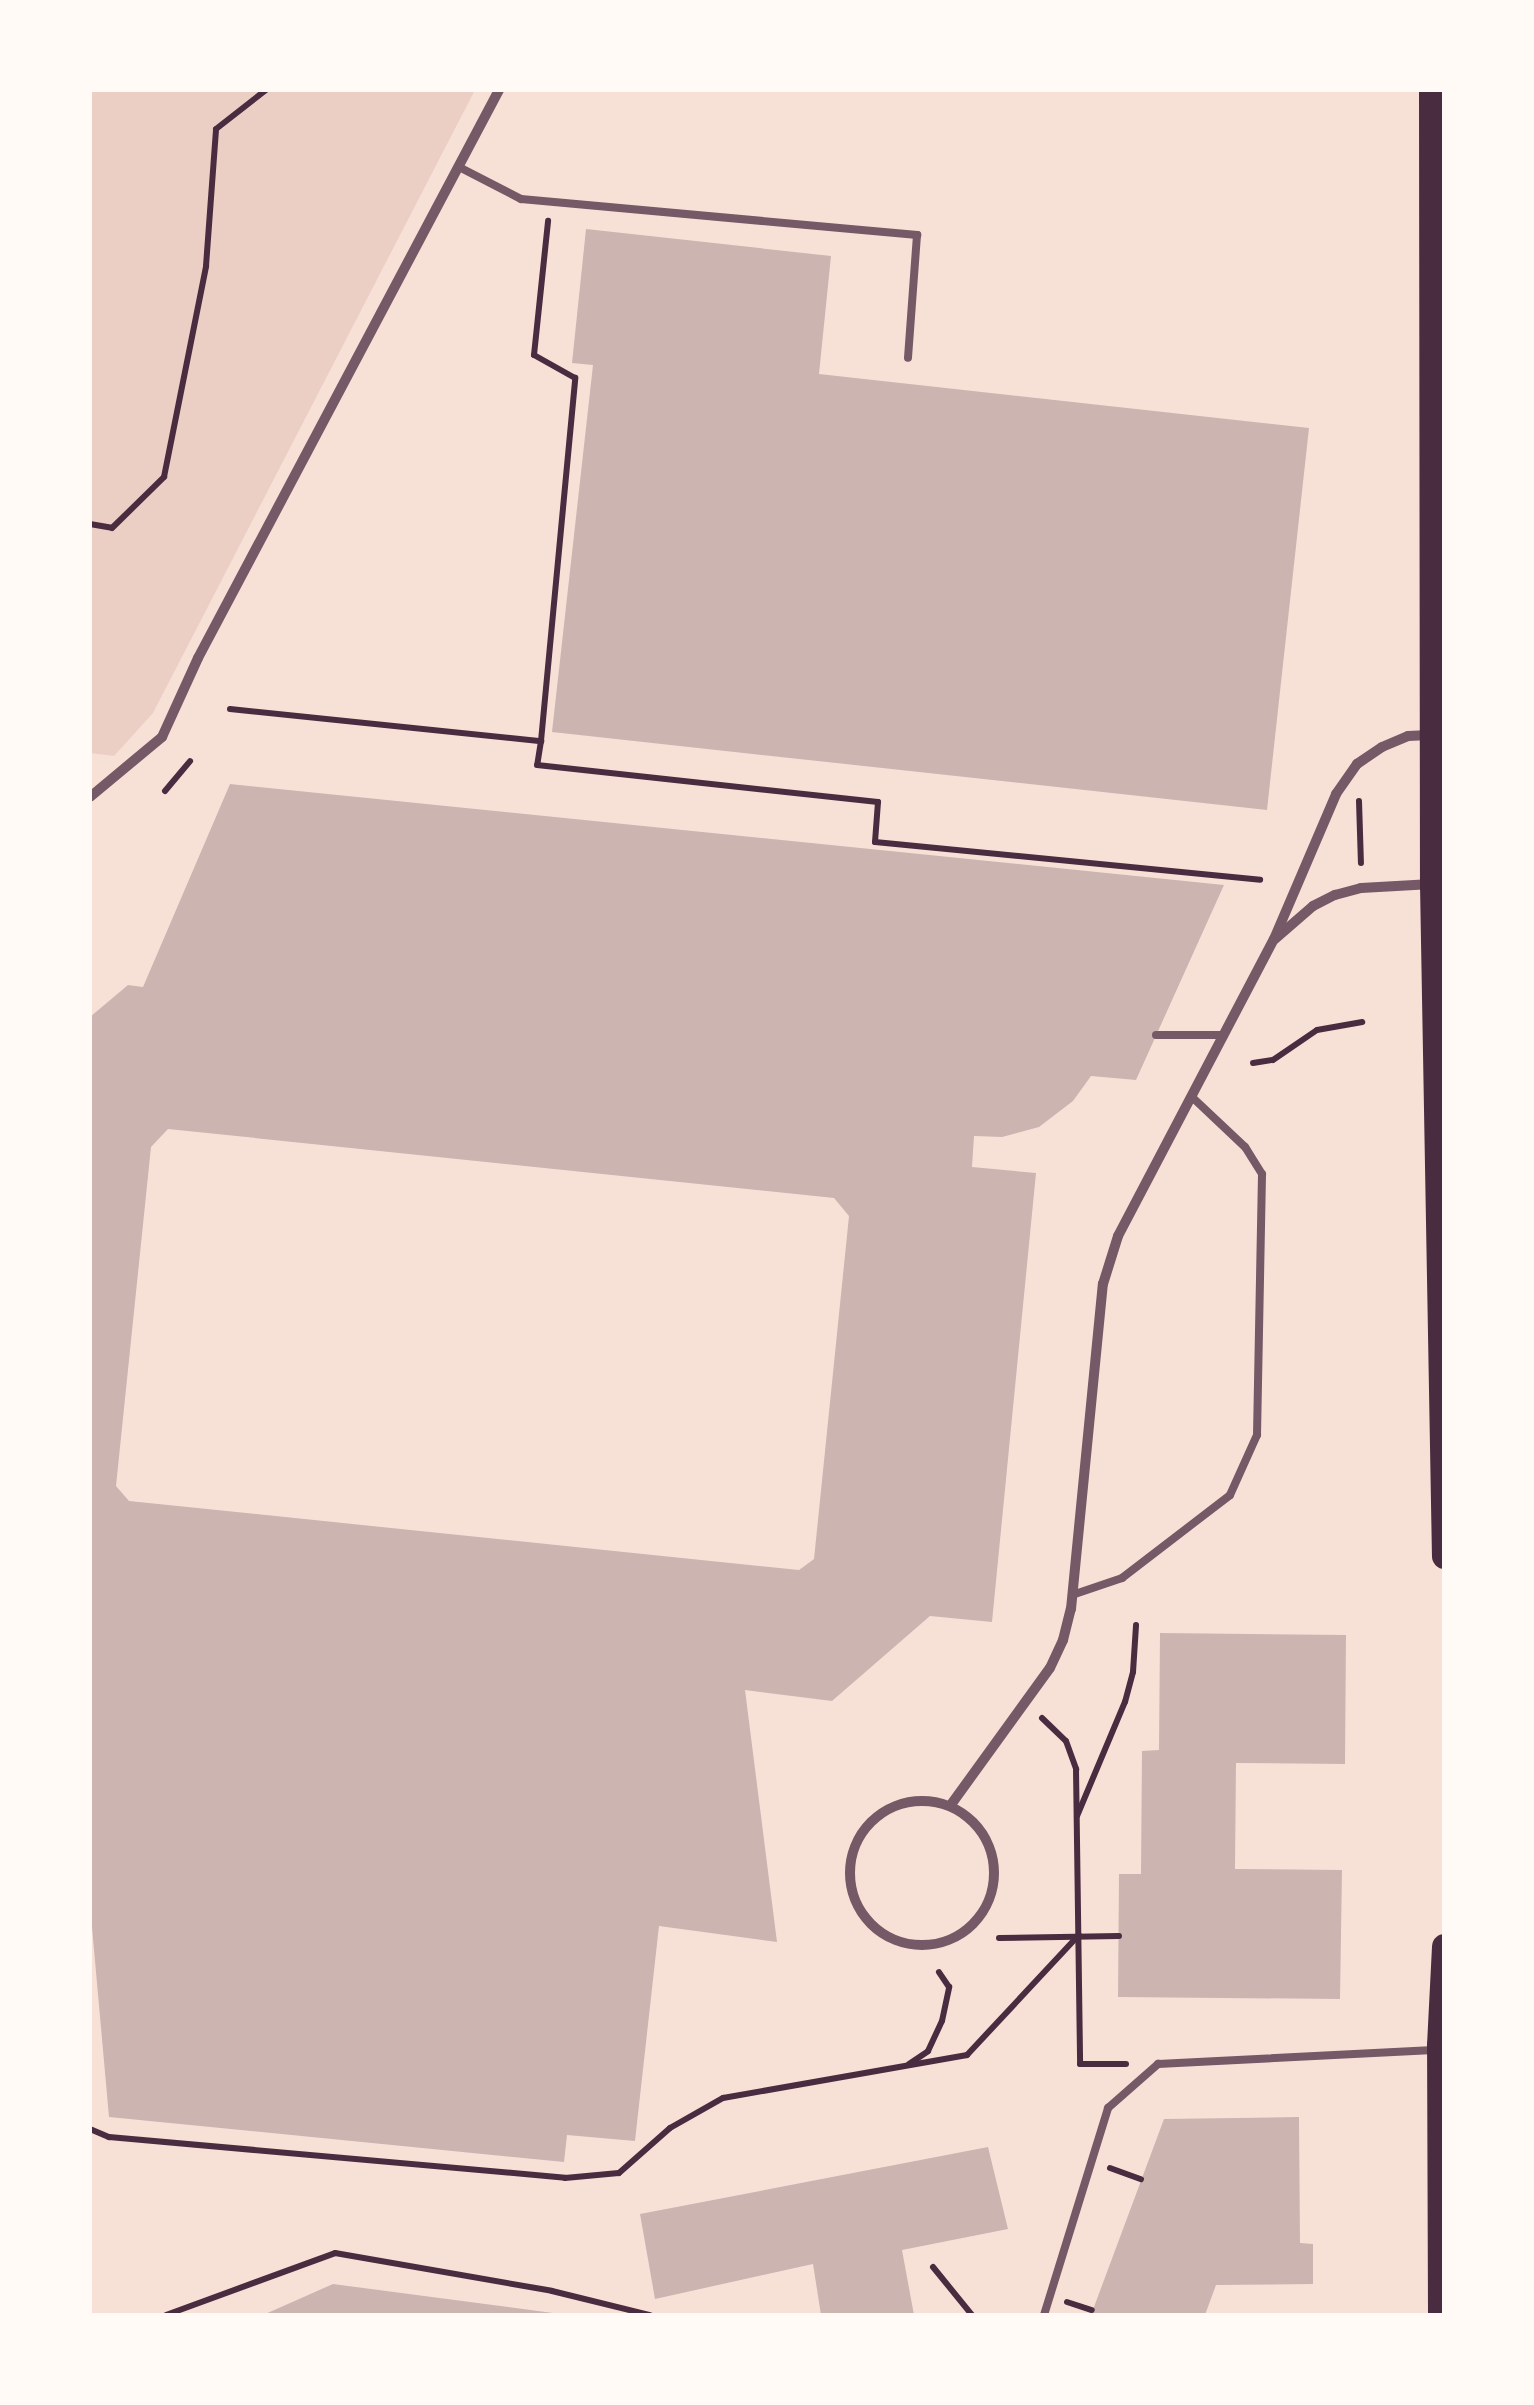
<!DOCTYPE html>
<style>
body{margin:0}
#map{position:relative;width:1534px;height:2405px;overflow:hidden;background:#f7e1d7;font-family:Figtree,sans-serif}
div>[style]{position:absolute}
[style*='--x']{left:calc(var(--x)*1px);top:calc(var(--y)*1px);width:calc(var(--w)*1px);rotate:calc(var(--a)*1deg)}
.green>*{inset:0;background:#ebcfc5}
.building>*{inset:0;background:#ccb4b1}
.path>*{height:6px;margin:-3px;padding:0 3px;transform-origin:3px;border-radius:3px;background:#4a2c40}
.service>*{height:8px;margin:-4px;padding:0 4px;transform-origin:4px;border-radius:4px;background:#755966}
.minor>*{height:10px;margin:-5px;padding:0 5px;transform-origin:5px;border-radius:5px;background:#755966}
.minor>.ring{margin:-5px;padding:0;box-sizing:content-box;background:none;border:10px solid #755966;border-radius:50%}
.primary>*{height:25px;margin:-12.5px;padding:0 12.5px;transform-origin:12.5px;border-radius:12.5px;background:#4a2c40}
span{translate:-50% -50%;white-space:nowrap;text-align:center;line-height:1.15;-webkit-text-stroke:10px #fffaf5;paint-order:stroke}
.frame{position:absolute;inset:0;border:92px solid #fffaf5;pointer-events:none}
</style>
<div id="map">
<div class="green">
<i style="clip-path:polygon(90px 90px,475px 90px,153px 713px,114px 756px,90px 753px)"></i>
</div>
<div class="building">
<i style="clip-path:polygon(586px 229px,831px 256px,819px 374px,1309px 428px,1267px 810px,552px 732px,593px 365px,572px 363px)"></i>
<i style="clip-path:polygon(evenodd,230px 784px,1224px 885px,1136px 1080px,1091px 1076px,1073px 1101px,1039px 1127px,1002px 1137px,974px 1136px,972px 1167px,1036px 1173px,992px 1622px,930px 1616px,832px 1701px,745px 1690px,777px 1942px,659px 1926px,635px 2141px,567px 2135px,564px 2162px,109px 2117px,90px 1905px,90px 1017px,128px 985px,143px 987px,230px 784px,168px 1129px,834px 1198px,849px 1216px,814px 1559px,799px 1570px,129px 1501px,116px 1486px,151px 1147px,168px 1129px)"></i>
<i style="clip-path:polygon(1160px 1633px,1346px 1635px,1345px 1764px,1236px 1763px,1235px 1869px,1342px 1870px,1340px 1999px,1118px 1997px,1119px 1874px,1141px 1874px,1142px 1751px,1159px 1750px)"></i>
<i style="clip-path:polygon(1299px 2117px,1300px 2243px,1313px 2244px,1313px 2284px,1216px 2285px,1205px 2315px,1091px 2315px,1164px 2119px)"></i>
<i style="clip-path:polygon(988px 2147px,1008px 2229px,902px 2250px,914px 2315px,821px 2315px,813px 2264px,655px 2299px,640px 2214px)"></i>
<i style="clip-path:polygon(333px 2284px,553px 2313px,553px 2315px,263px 2315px)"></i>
</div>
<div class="path">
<i style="--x:90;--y:524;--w:22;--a:10"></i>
<i style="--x:112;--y:528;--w:73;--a:-44.4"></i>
<i style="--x:164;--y:477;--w:215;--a:-78.7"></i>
<i style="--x:206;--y:266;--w:137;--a:-85.8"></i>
<i style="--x:216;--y:129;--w:63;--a:-38"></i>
<i style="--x:230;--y:709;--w:313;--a:5.9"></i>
<i style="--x:541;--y:741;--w:365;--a:-84.6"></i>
<i style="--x:575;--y:378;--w:47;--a:-150.7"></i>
<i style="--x:534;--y:355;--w:135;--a:-84"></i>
<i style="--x:541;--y:741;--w:24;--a:99"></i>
<i style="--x:537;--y:765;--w:343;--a:6.2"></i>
<i style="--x:878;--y:802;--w:40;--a:94.3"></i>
<i style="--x:875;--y:842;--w:387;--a:5.6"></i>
<i style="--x:165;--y:791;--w:39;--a:-50"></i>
<i style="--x:1359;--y:801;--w:62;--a:88.2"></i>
<i style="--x:1253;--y:1063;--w:20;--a:-9"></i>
<i style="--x:1273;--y:1060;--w:53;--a:-34.3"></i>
<i style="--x:1317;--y:1030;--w:46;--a:-10.1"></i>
<i style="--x:1042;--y:1718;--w:33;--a:44"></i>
<i style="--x:1066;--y:1741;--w:30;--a:70"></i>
<i style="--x:1076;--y:1769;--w:295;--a:89.2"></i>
<i style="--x:1080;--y:2064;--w:46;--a:0"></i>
<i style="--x:1077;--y:1816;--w:124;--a:-67.2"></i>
<i style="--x:1125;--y:1702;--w:31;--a:-75"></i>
<i style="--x:1133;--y:1672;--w:47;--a:-86.3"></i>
<i style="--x:999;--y:1938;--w:120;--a:-1"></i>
<i style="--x:909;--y:2064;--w:23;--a:-34"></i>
<i style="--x:928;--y:2051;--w:33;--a:-65"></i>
<i style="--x:942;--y:2021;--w:35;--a:-78"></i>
<i style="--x:949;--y:1987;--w:18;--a:-124"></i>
<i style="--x:90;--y:2129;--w:21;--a:23"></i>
<i style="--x:109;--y:2137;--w:458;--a:5.1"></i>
<i style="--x:565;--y:2178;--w:54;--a:-5.3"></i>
<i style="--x:619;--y:2173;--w:68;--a:-41.4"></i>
<i style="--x:670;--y:2128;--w:61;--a:-29.5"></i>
<i style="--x:723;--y:2098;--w:248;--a:-10"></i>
<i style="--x:967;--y:2055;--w:164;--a:-47"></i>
<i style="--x:1110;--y:2168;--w:33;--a:20"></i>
<i style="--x:933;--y:2267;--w:62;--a:50.9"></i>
<i style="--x:1067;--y:2302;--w:26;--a:18"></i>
<i style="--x:166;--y:2315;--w:180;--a:-20.1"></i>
<i style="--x:335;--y:2253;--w:220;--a:9.9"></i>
<i style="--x:552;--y:2291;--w:101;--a:13.8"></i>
</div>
<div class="service">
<i style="--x:459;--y:167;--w:70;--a:27.3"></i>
<i style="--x:521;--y:199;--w:398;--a:5.2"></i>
<i style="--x:917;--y:235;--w:123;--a:94.2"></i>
<i style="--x:1156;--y:1035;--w:68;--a:0"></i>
<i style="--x:1072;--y:1595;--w:53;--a:-18.8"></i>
<i style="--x:1122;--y:1578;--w:136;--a:-37.5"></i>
<i style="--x:1230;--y:1495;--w:66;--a:-65.8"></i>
<i style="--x:1257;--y:1435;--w:261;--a:-88.9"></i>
<i style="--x:1262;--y:1174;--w:32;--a:-122"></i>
<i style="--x:1245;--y:1147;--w:73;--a:-136.7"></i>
<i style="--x:1044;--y:2315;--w:217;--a:-72.8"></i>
<i style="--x:1108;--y:2108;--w:67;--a:-41.3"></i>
<i style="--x:1158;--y:2064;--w:276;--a:-2.9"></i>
</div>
<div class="minor">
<i style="--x:90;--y:797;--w:94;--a:-39.8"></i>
<i style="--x:162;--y:737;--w:87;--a:-65.5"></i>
<i style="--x:198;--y:658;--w:643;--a:-62.08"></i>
<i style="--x:1275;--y:939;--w:50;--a:-41"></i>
<i style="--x:1313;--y:906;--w:25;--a:-27"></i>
<i style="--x:1335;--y:895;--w:27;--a:-15"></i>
<i style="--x:1361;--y:888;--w:71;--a:-3.2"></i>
<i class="ring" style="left:850px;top:1801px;width:134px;height:134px"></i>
<i style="--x:950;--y:1806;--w:170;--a:-54.1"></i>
<i style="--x:1050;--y:1668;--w:31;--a:-65"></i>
<i style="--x:1063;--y:1640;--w:32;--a:-76"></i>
<i style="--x:1071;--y:1609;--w:327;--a:-84.4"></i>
<i style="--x:1103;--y:1284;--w:50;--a:-72.6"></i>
<i style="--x:1118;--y:1236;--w:335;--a:-62.3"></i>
<i style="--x:1274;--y:939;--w:158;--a:-66.8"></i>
<i style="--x:1336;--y:794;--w:37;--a:-55"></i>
<i style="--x:1357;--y:764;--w:30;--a:-34"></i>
<i style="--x:1382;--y:747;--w:28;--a:-23"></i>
<i style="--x:1408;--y:736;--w:21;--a:-3"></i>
</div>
<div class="primary">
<i style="--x:1431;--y:90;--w:794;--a:89.93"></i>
<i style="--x:1432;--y:884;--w:672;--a:88.98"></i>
<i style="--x:1440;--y:2315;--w:270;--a:-90.2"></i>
<i style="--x:1439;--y:2045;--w:99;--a:-87.1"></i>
</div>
<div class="frame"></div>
</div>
